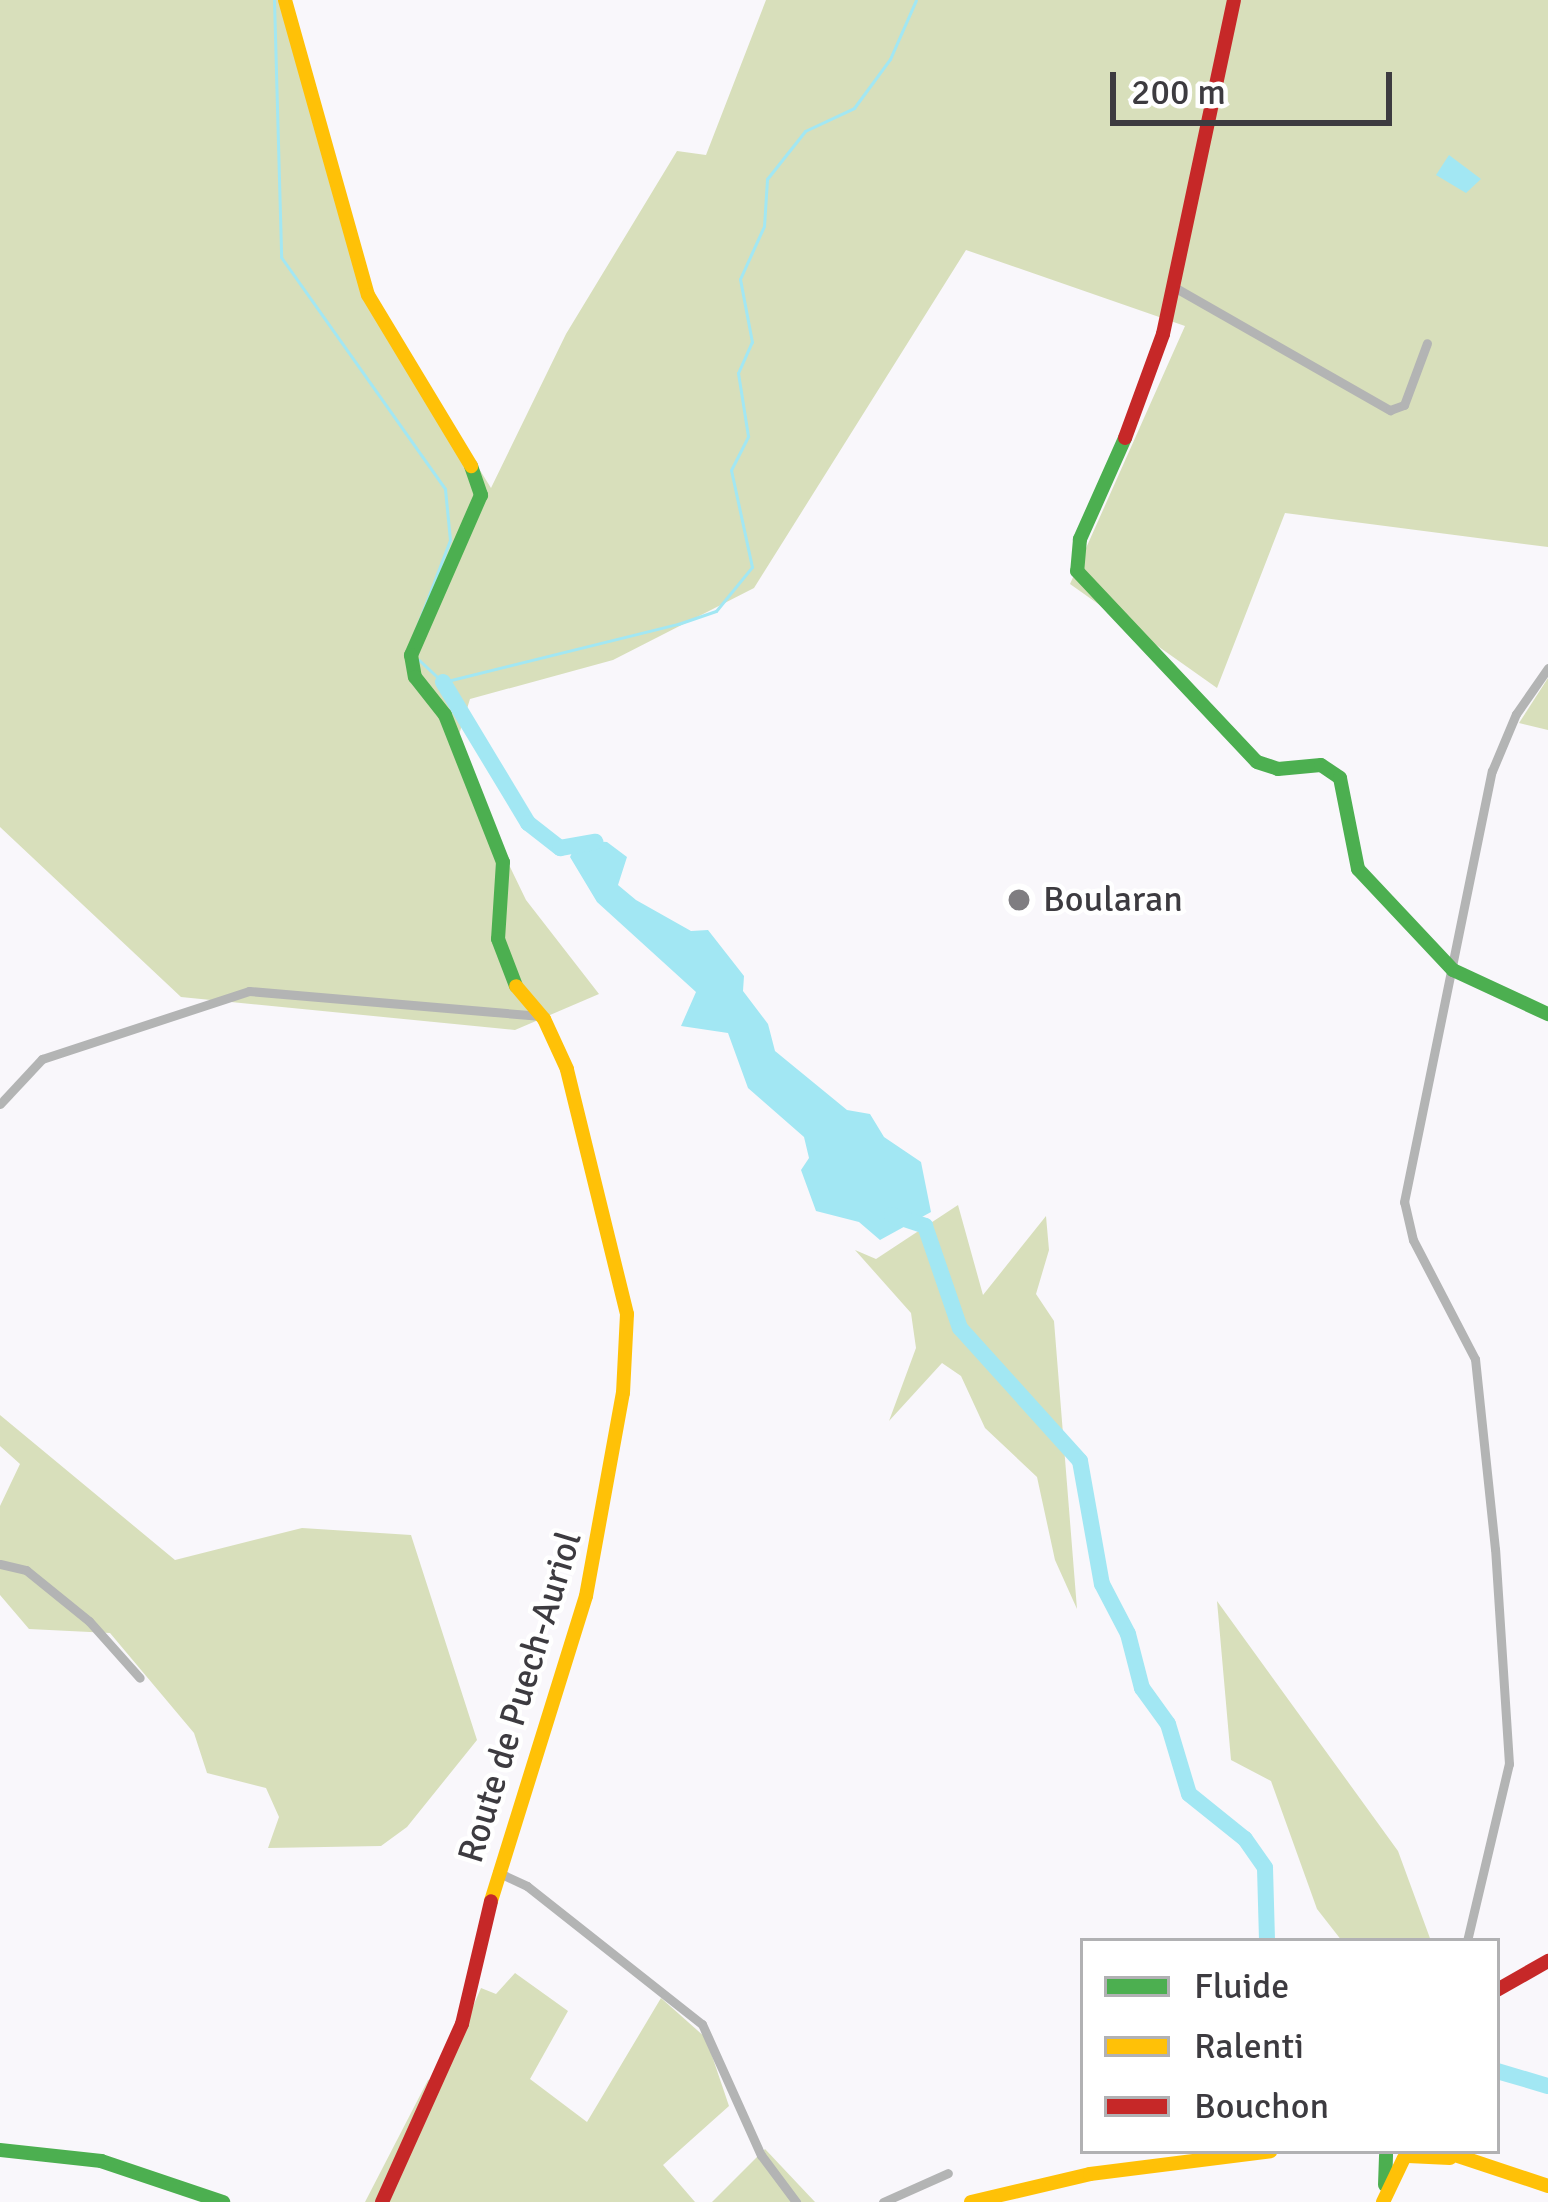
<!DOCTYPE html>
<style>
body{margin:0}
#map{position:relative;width:1548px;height:2202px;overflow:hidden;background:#f9f7fb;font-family:Signika,sans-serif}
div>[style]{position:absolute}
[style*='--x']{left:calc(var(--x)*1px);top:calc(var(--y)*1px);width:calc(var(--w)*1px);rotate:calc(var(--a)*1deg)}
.green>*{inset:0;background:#d8dfbb}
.water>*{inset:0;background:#a2e7f3}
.stream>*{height:3px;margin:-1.5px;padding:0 1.5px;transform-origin:1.5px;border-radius:1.5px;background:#a2e7f3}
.river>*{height:16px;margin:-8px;padding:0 8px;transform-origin:8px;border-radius:8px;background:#a2e7f3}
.street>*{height:9px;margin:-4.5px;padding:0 4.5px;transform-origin:4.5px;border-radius:4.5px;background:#b3b4b4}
.fast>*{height:14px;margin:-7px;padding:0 7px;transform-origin:7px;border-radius:7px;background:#4caf50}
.slow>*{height:14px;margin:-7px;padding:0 7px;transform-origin:7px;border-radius:7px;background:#ffc107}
.jam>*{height:14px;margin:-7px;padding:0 7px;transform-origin:7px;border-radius:7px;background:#c62828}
.dots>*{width:33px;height:33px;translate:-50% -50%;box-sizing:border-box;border:6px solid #fff;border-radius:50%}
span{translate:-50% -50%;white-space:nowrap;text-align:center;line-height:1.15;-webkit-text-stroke:9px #fff;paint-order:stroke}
.poi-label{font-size:36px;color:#3d3b40}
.left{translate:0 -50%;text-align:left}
.street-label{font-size:36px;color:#3d3b40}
.legend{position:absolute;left:1080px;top:1938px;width:420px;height:216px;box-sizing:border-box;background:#fff;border:3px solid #b1b1b3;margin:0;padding:15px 21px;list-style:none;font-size:36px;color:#3d3b40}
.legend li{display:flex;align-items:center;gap:24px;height:60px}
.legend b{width:60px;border:3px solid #b1b1b3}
.scale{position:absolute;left:1110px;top:72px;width:282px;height:54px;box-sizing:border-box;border:6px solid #3d3b40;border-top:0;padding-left:15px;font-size:36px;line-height:42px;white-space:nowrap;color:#3d3b40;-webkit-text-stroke:9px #fff;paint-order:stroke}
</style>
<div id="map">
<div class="green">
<i style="clip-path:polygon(0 0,290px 0,371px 295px,491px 488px,566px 334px,677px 151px,706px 155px,766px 0,1548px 0,1548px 547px,1285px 513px,1217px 688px,1070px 584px,1185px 326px,966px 250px,754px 588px,613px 660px,470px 699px,454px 751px,526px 900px,599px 994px,515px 1030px,181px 997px,0 827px)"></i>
<i style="clip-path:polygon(1548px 678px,1548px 730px,1519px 723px)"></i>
<i style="clip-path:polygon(958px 1205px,983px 1295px,1046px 1216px,1049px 1250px,1036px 1294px,1054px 1321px,1077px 1609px,1055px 1560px,1037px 1477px,985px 1428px,961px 1376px,942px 1363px,889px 1421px,916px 1348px,911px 1313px,855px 1250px,876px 1259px)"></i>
<i style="clip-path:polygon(0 1415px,175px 1560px,302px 1528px,411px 1535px,477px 1740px,407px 1827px,381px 1846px,268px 1848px,279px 1817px,266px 1788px,207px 1773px,194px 1733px,110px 1633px,29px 1629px,0 1595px,0 1506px,20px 1464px,0 1446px)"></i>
<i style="clip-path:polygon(1217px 1601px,1398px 1851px,1431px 1941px,1342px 1941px,1317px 1909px,1271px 1781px,1231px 1760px)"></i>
<i style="clip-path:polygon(515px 1973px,568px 2011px,530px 2079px,587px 2122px,661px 1998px,706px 2038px,729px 2106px,663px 2165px,695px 2202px,365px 2202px,428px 2080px,442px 2078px,481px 1988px,496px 1994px)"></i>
<i style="clip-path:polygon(765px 2149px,815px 2202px,712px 2202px)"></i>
</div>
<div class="water">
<i style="clip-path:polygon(1449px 155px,1481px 179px,1466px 193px,1436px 175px)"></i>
<i style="clip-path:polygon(578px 840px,607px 842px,627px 857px,618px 885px,636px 900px,691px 931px,708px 930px,744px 976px,743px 991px,768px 1024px,775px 1051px,847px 1110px,870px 1114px,884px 1137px,921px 1162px,931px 1212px,880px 1240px,859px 1222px,816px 1211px,801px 1170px,809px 1158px,804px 1137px,748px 1088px,728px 1033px,681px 1026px,696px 992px,597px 902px,570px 857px)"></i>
</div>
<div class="stream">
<i style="--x:274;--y:0;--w:257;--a:88.4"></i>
<i style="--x:281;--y:257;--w:284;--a:54.7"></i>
<i style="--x:445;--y:489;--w:51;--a:84.4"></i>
<i style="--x:450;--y:540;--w:118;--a:110.9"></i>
<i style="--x:419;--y:660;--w:33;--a:43"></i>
<i style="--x:443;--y:682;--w:242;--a:-13.9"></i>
<i style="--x:678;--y:624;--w:40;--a:-18.9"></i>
<i style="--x:716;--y:611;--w:57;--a:-50.7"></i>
<i style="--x:752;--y:567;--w:99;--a:-102.2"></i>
<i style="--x:731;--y:470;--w:38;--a:-63"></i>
<i style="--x:748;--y:436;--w:64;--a:-99"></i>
<i style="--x:738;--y:373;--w:34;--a:-66"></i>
<i style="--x:752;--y:342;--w:64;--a:-100.8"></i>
<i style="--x:740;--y:279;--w:58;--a:-65.6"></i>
<i style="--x:764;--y:226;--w:47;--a:-86.3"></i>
<i style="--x:767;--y:179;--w:61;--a:-51.6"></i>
<i style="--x:805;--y:131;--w:54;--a:-25.1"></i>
<i style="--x:854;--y:108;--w:61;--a:-53.7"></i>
<i style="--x:890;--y:59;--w:64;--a:-66.2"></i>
</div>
<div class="river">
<i style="--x:443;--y:682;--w:165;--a:58.9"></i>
<i style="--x:528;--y:823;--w:41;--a:38"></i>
<i style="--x:560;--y:848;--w:36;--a:-10"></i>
<i style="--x:892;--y:1215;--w:35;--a:18"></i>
<i style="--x:925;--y:1226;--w:108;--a:71.1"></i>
<i style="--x:960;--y:1328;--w:179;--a:47.9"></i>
<i style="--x:1080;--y:1461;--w:125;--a:79.9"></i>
<i style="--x:1102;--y:1584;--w:56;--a:62.5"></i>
<i style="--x:1128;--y:1634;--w:56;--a:75.5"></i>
<i style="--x:1142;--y:1688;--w:44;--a:54.2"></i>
<i style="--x:1168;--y:1724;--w:73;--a:73.3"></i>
<i style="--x:1189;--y:1794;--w:72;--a:38.8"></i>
<i style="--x:1245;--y:1839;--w:35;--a:55"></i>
<i style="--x:1265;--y:1868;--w:73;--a:88.4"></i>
<i style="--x:1497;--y:2071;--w:53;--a:16.4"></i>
</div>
<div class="street">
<i style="--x:1174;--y:287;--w:249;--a:29.7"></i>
<i style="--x:1390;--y:410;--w:15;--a:-20"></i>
<i style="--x:1404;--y:405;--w:66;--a:-69.6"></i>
<i style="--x:0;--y:1104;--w:62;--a:-47"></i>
<i style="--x:42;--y:1059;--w:218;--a:-18.2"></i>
<i style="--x:249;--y:991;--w:293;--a:4.9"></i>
<i style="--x:0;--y:1564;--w:27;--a:13"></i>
<i style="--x:26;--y:1570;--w:81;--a:39"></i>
<i style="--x:89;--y:1621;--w:76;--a:48.2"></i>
<i style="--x:497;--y:1872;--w:33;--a:25"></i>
<i style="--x:527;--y:1886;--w:223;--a:38.3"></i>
<i style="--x:702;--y:2024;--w:144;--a:65.8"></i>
<i style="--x:761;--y:2155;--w:59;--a:53.3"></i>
<i style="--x:1467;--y:1941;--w:182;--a:-76.7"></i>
<i style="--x:1509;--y:1764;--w:215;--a:-93.7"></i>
<i style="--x:1495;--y:1549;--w:191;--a:-96"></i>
<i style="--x:1475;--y:1359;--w:134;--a:-117.5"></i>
<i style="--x:1413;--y:1240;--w:39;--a:-103"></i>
<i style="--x:1404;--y:1202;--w:440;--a:-78.5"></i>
<i style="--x:1492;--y:771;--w:62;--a:-67.2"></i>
<i style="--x:1516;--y:714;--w:56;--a:-55.2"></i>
<i style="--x:883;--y:2202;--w:71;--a:-24"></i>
</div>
<div class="fast">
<i style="--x:1125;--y:438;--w:111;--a:114"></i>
<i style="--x:1080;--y:539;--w:32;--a:95"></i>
<i style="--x:1077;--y:571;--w:262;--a:46.7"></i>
<i style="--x:1257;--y:762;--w:22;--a:18"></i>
<i style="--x:1278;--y:769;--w:43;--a:-5.3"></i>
<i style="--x:1321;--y:765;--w:23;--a:34"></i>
<i style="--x:1340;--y:778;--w:93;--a:78.8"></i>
<i style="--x:1358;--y:869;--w:139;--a:46.8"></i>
<i style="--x:1453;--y:970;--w:105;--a:24.9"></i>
<i style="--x:471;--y:466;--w:31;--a:71"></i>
<i style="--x:481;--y:495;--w:175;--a:113.6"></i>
<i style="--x:411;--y:655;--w:22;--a:80"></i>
<i style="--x:415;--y:677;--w:48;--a:51.7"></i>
<i style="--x:445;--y:715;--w:158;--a:68.5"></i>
<i style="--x:503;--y:862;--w:77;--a:93.7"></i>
<i style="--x:498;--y:939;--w:50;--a:69"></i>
<i style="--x:0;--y:2150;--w:102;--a:6.2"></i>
<i style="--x:101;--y:2161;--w:129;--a:18.6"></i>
<i style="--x:1385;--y:2185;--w:30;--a:-88"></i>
</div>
<div class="slow">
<i style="--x:285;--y:0;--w:306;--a:74.3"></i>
<i style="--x:368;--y:295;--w:200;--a:58.9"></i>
<i style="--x:491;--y:1901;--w:319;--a:-72.7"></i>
<i style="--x:586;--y:1596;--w:206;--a:-79.7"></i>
<i style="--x:623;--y:1393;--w:79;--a:-87.1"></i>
<i style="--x:627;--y:1314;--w:252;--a:-103.8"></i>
<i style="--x:567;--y:1069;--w:55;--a:-114.7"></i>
<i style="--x:544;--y:1019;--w:43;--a:-130.3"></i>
<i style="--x:1443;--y:2151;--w:111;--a:18.4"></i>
<i style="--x:1408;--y:2156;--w:42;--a:2.7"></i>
<i style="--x:971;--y:2202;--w:122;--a:-13.2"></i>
<i style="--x:1090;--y:2174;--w:182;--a:-7.2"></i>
<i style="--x:1383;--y:2202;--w:49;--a:-64.5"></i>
</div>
<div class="jam">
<i style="--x:1125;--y:438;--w:111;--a:-69.9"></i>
<i style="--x:1163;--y:334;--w:341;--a:-78"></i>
<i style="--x:1497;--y:1990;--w:59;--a:-29.6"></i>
<i style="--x:382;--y:2202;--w:195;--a:-65.8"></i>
<i style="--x:462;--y:2024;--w:126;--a:-76.7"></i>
</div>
<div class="dots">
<i style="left:1019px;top:900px;background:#7f7d81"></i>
</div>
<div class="poi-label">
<span class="left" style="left:1043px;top:900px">Boularan</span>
</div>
<div class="street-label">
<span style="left:520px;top:1697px;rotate:-73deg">Route de Puech-Auriol</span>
</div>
<ul class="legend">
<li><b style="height:15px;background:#4caf50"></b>Fluide</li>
<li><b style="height:15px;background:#ffc107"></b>Ralenti</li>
<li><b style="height:15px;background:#c62828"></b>Bouchon</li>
</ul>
<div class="scale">200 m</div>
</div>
